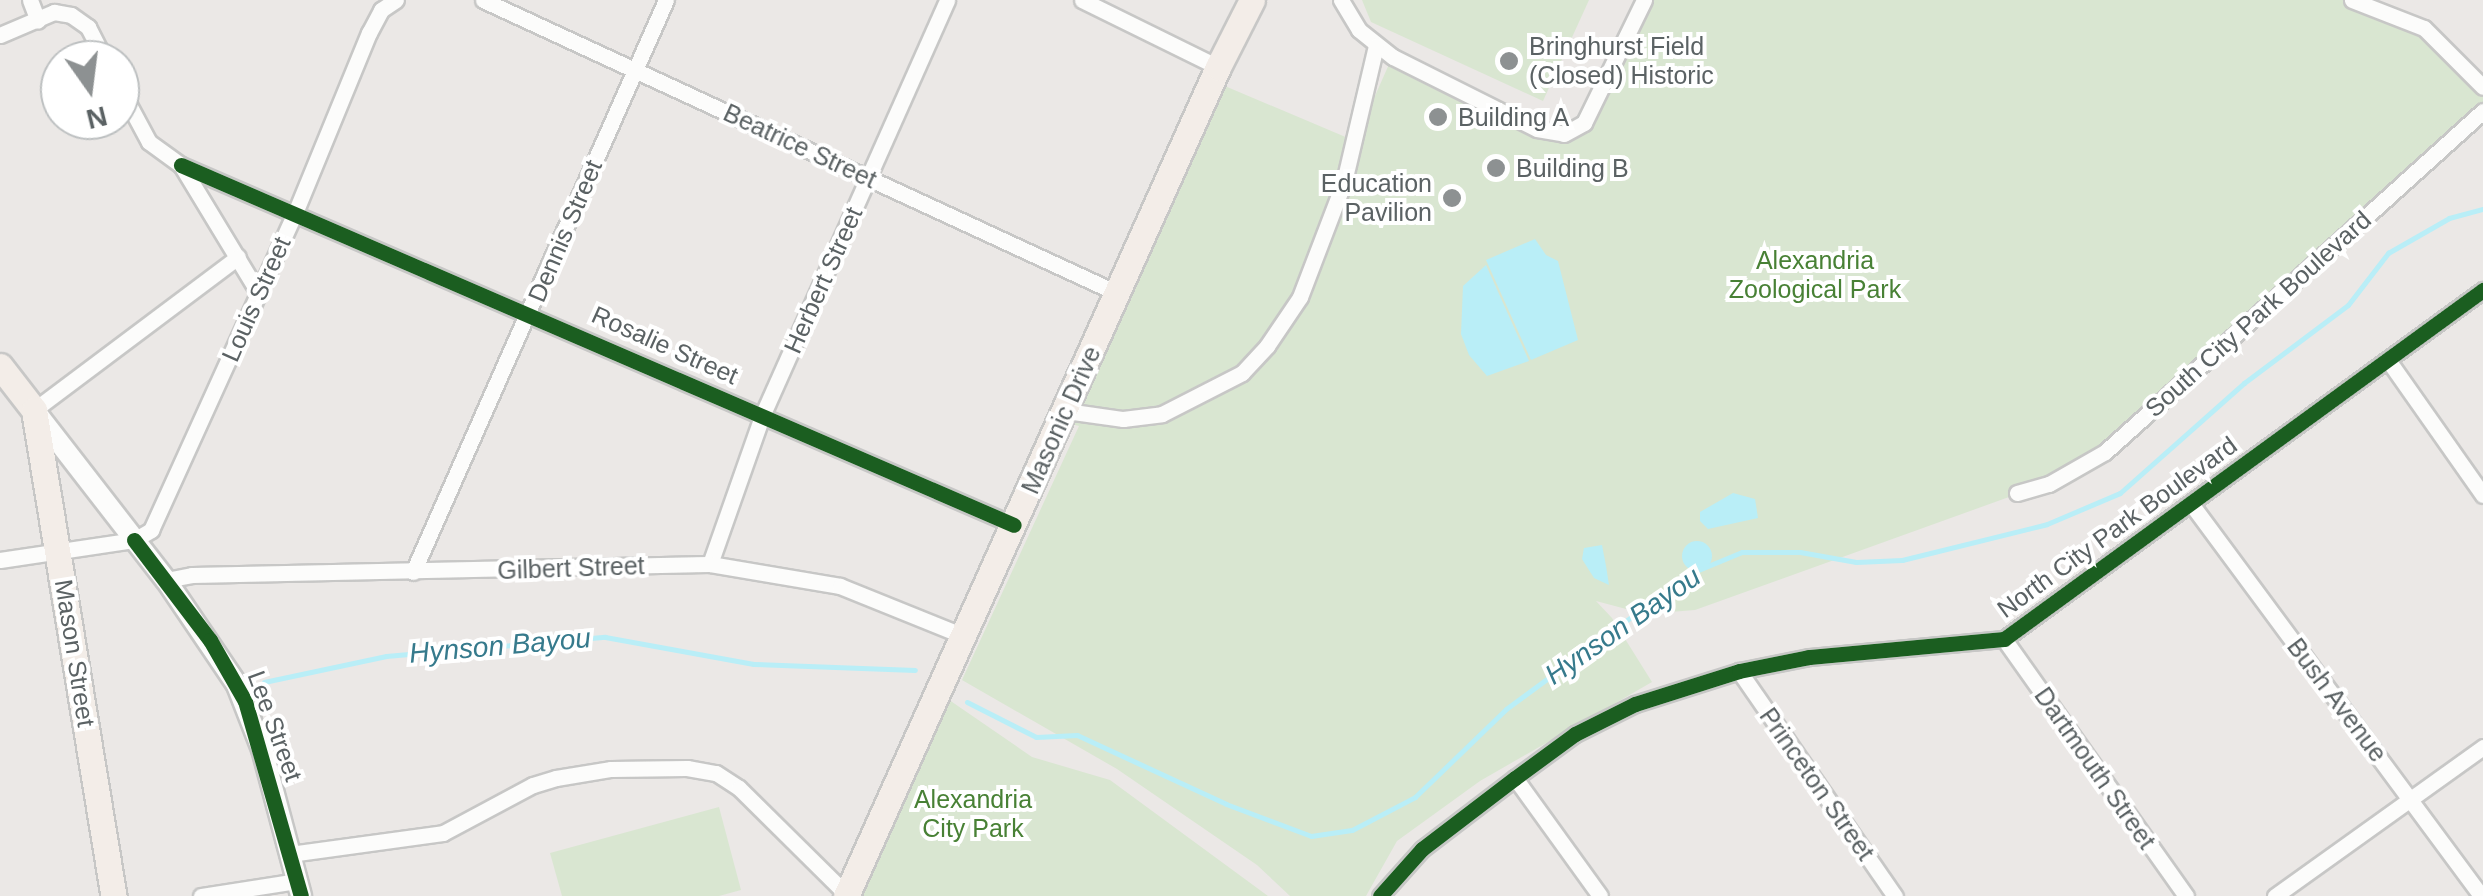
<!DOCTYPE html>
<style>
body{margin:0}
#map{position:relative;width:2483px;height:896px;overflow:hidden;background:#ebe8e6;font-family:Arial,sans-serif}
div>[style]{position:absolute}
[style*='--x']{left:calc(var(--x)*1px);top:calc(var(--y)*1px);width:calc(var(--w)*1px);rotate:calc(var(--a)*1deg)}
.green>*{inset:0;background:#d9e6d1}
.water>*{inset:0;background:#b9eef7}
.round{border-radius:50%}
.stream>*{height:5px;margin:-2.5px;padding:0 2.5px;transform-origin:2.5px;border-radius:2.5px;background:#b9eef7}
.roads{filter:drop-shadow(2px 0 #c7c7c6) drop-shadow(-2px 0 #c7c7c6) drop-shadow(0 2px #c7c7c6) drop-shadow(0 -2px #c7c7c6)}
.minor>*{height:15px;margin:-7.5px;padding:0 7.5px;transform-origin:7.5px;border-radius:7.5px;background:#fcfcfb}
.tertiary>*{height:20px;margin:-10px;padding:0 10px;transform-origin:10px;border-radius:10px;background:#fcfcfb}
.primary>*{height:25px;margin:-12.5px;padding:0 12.5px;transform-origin:12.5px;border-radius:12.5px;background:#f3ede8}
.cycleway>*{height:15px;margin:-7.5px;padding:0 7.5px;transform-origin:7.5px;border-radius:7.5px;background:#1b5e20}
.dots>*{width:28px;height:28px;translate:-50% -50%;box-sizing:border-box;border:5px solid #fff;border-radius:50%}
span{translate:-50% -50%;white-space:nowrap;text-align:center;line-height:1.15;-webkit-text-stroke:8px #fff;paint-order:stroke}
.poi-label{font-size:25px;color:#5b6264}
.left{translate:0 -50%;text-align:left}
.right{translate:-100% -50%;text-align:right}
.street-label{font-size:25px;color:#5b6264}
.park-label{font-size:25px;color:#488135}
.water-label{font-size:28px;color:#367a8c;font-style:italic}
.north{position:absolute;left:40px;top:40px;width:100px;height:100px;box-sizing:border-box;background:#fff;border:2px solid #bdc0c1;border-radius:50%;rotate:166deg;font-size:28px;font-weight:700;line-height:40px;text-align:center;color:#5b6264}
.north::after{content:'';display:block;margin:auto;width:35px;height:45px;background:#8d9192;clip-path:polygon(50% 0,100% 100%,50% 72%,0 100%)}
</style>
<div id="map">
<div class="green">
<i style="clip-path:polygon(1362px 0,1589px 0,1543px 101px,1371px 22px)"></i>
<i style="clip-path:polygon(1645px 0,2345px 0,2425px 29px,2483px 96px,2483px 119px,2104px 452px,2048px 483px,1695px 610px,1645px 614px,1596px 601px,1612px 618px,1652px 682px,1480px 781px,1397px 841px,1366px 896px,1290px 896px,1257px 865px,1117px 769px,962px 680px,1079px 426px,1068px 423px,1213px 81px,1355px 141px,1390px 62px,1538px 131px,1576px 131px)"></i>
<i style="clip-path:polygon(939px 693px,1032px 757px,1110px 780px,1268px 896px,851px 896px)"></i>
<i style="clip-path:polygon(719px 807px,741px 890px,719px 896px,562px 896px,550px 853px)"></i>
</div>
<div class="water">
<i style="clip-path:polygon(1535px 239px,1546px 255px,1558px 261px,1578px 340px,1531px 360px,1486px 260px)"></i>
<i style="clip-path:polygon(1486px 265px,1529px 361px,1487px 376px,1469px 355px,1461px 334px,1463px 286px)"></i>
<i style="clip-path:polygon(1733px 493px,1755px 499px,1758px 518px,1708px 529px,1700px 521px,1700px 512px)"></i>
<i class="round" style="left:1682px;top:541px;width:30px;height:30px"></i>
<i style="clip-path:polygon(1602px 545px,1606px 566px,1609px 585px,1594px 578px,1582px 559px,1584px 548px)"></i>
</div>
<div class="stream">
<i style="--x:264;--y:682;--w:125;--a:-12"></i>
<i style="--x:386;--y:656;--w:220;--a:-5"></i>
<i style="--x:605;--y:637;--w:151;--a:10.3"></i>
<i style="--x:754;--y:664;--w:161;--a:2.1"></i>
<i style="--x:967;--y:702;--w:77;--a:26.9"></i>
<i style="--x:1036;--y:737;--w:41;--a:-2.8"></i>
<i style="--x:1077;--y:735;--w:164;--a:24.8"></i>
<i style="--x:1226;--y:804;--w:91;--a:20.6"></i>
<i style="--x:1311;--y:836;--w:41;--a:-8.3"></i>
<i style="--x:1352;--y:830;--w:71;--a:-27.6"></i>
<i style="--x:1415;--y:797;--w:127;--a:-44"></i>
<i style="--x:1506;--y:709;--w:230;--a:-36.3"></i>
<i style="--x:1691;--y:573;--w:55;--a:-22.4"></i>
<i style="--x:1742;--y:552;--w:58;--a:0"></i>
<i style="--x:1800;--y:552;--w:57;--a:10.1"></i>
<i style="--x:1856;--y:562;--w:46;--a:-2.5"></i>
<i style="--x:1902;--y:560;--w:149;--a:-13.9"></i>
<i style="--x:2047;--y:524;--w:79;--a:-23"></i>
<i style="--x:2120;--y:493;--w:166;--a:-41.6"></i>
<i style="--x:2244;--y:383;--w:130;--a:-36.9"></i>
<i style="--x:2348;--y:305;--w:66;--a:-52.4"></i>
<i style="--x:2388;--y:253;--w:70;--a:-29.8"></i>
<i style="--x:2449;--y:218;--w:35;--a:-15"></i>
</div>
<div class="roads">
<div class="minor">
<i style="--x:30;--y:0;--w:22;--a:69"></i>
<i style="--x:483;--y:0;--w:698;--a:24.8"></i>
<i style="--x:1082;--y:0;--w:152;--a:26.2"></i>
<i style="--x:1341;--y:0;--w:35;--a:59"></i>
<i style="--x:1359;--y:30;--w:43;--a:38.5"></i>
<i style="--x:1393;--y:57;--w:161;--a:26.6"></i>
<i style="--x:1537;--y:129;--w:27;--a:10"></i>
<i style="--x:1564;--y:134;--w:23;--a:-29"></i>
<i style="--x:1584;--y:123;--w:137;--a:-64"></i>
<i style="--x:2352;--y:0;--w:77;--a:21.3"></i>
<i style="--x:2424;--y:28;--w:83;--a:45"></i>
<i style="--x:0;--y:35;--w:59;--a:-23.1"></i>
<i style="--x:54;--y:12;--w:17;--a:10"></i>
<i style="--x:71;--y:15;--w:21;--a:35"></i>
<i style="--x:88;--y:27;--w:37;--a:63"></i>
<i style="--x:120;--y:88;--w:61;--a:61.8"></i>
<i style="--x:149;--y:142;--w:39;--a:36"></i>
<i style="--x:181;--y:165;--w:151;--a:58.8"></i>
<i style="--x:181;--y:165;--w:907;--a:23.37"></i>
<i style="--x:2388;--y:360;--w:165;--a:54.9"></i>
<i style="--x:34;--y:410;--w:255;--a:-36.9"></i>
<i style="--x:1066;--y:411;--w:58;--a:8"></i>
<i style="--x:1123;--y:419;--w:39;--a:-7"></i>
<i style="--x:1162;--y:414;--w:90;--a:-27.1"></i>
<i style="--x:1242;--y:373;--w:37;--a:-47"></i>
<i style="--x:1267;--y:346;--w:59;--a:-56"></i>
<i style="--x:1300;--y:297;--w:123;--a:-69.1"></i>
<i style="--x:1344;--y:182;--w:140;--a:-76.8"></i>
<i style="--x:2017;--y:493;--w:33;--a:-16"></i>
<i style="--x:2049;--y:484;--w:64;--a:-29.7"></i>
<i style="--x:2105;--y:452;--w:509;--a:-42.05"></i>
<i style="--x:2192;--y:505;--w:486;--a:53.5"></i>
<i style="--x:0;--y:560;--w:135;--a:-8.5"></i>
<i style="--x:134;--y:540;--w:20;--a:-30"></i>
<i style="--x:151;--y:530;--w:348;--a:-65.6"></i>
<i style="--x:295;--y:213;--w:195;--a:-67.7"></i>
<i style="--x:369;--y:33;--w:26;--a:-62"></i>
<i style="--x:381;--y:10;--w:18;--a:-34"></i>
<i style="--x:710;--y:564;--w:157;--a:-70.6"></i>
<i style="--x:762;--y:416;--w:455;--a:-66"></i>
<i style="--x:413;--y:572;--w:625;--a:-66.14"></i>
<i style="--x:166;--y:580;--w:26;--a:-11"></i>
<i style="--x:192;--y:575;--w:518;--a:-1.22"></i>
<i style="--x:710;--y:564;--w:132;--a:9.6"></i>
<i style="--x:840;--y:586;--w:134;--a:22"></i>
<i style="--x:2004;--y:639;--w:315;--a:54.7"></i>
<i style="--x:1739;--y:671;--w:274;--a:55.3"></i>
<i style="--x:1515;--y:778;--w:145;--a:54.2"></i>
<i style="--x:290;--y:854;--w:154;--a:-7.8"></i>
<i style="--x:443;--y:833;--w:102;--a:-28.1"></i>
<i style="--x:533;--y:785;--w:24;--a:-17"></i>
<i style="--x:556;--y:778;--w:56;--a:-9.3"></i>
<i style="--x:611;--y:769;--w:76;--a:-0.8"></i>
<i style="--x:687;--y:768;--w:29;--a:10"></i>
<i style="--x:716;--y:773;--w:27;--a:33"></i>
<i style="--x:739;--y:788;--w:153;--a:44.7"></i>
<i style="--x:201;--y:896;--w:97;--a:-8.9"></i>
<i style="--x:1380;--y:896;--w:63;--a:-48.2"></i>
<i style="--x:1422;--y:849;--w:117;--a:-37.4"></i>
<i style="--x:1515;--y:778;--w:74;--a:-36.3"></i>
<i style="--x:1575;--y:734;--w:67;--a:-26.6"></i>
<i style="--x:1635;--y:704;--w:109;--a:-17.6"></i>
<i style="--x:1739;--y:671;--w:71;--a:-11.3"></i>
<i style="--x:1809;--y:657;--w:196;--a:-5.3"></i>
<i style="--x:2004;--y:639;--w:593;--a:-36.08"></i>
<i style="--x:2275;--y:896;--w:256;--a:-35.6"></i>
</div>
<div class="tertiary">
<i style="--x:34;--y:410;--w:215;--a:52.2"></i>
<i style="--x:166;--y:580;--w:127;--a:55.9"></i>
<i style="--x:237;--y:685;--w:69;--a:68.7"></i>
<i style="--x:262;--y:749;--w:152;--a:75.1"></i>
</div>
<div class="primary">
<i style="--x:0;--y:366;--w:56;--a:52.3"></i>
<i style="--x:34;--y:410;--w:493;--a:80.7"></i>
<i style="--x:846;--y:896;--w:909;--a:-65.83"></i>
<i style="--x:1218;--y:67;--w:75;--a:-63.1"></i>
</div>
</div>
<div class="cycleway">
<i style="--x:181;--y:165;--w:907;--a:23.37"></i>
<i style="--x:134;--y:540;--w:126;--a:52.8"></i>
<i style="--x:210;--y:640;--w:70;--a:60.2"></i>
<i style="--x:245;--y:701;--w:203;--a:74"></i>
<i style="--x:1380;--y:896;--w:63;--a:-48.2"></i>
<i style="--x:1422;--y:849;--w:117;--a:-37.4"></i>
<i style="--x:1515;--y:778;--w:74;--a:-36.3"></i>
<i style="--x:1575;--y:734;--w:67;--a:-26.6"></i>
<i style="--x:1635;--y:704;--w:109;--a:-17.6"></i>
<i style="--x:1739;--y:671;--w:71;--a:-11.3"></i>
<i style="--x:1809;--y:657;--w:196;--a:-5.3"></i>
<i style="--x:2004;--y:639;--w:593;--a:-36.08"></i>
</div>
<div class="dots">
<i style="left:1509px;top:61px;background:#8d9192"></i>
<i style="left:1438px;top:117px;background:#8d9192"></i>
<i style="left:1496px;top:168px;background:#8d9192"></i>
<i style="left:1452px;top:198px;background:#8d9192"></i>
</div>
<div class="poi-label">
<span class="left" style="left:1529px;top:61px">Bringhurst Field<br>(Closed) Historic</span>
<span class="left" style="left:1458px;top:117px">Building A</span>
<span class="left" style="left:1516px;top:168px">Building B</span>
<span class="right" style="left:1432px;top:198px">Education<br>Pavilion</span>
</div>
<div class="street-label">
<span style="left:800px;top:146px;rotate:25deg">Beatrice Street</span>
<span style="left:565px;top:231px;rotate:-67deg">Dennis Street</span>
<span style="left:823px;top:280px;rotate:-66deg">Herbert Street</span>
<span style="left:256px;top:299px;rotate:-66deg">Louis Street</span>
<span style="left:2258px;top:314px;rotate:-42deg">South City Park Boulevard</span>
<span style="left:665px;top:345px;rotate:24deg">Rosalie Street</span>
<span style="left:1061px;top:420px;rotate:-66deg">Masonic Drive</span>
<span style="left:2117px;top:527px;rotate:-36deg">North City Park Boulevard</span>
<span style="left:571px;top:568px;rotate:-2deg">Gilbert Street</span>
<span style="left:75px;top:653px;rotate:81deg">Mason Street</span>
<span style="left:2337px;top:700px;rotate:53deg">Bush Avenue</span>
<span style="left:275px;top:726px;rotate:70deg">Lee Street</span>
<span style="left:2095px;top:768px;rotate:55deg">Dartmouth Street</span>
<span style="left:1817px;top:784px;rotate:55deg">Princeton Street</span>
</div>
<div class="park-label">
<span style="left:1815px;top:275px">Alexandria<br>Zoological Park</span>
<span style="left:973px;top:814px">Alexandria<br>City Park</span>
</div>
<div class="water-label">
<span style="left:1623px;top:626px;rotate:-35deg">Hynson Bayou</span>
<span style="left:500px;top:646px;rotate:-5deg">Hynson Bayou</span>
</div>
<div class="north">N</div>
</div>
